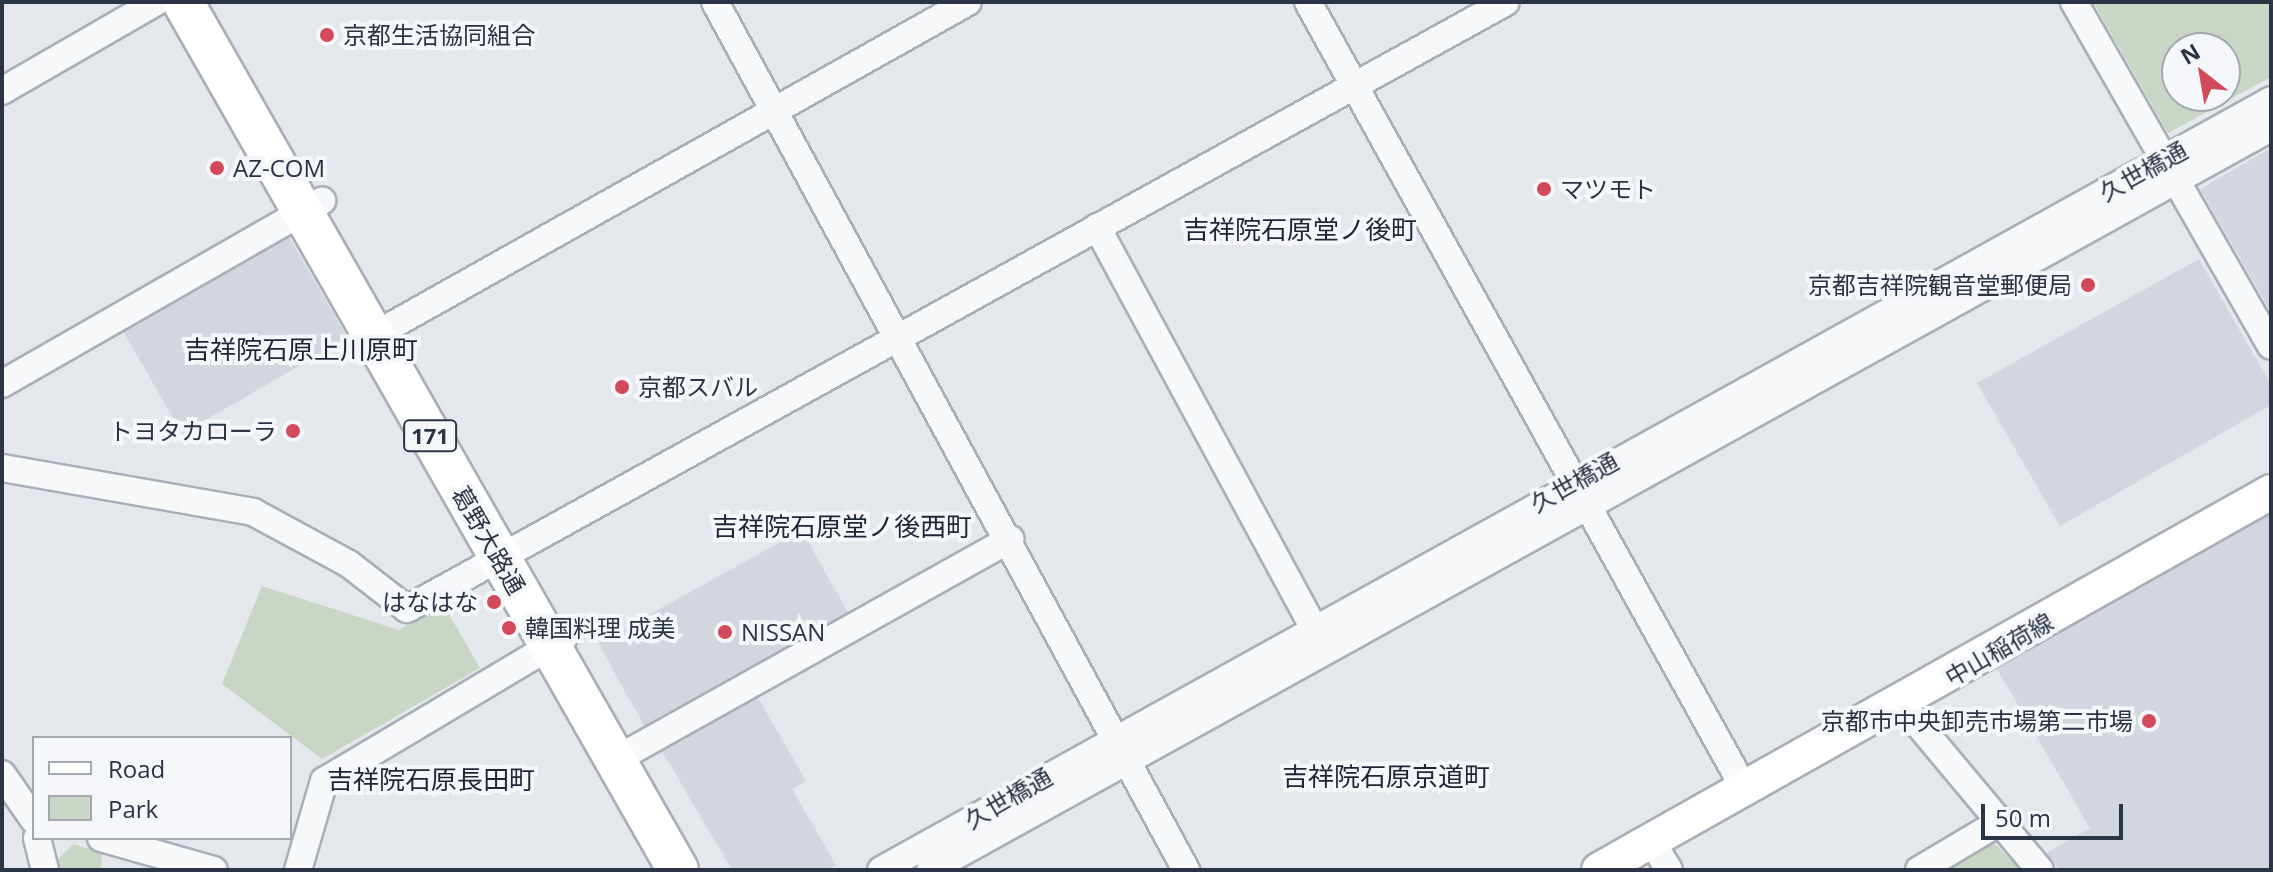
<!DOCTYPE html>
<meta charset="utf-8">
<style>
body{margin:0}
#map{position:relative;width:2273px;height:872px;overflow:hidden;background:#e4e7ec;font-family:"Open Sans","Noto Sans JP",sans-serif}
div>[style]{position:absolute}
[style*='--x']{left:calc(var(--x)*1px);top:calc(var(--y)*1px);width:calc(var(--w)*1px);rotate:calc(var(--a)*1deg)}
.built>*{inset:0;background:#d2d6de;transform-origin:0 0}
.green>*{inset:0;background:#c9d6c5}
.roads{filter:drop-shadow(2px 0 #a9aeb7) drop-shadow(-2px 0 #a9aeb7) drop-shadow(0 2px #a9aeb7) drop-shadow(0 -2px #a9aeb7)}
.minor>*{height:26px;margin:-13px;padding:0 13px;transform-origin:13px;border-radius:13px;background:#f7f8fa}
.major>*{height:34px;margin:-17px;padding:0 17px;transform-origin:17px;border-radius:17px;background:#fff}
.highway>*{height:40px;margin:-20px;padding:0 20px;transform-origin:20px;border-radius:20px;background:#fff}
.dots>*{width:22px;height:22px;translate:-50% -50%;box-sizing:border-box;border:4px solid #f4f6f9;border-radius:50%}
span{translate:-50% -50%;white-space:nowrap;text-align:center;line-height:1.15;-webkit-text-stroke:8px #f4f6f9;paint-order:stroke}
.shield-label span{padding:2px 6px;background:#f4f6f9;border:2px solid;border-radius:6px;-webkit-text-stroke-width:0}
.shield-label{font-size:22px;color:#2b3445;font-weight:700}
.poi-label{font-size:24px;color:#2b3445}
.left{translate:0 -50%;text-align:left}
.right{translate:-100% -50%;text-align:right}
.street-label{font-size:24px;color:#2b3445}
.neighbourhood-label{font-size:26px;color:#1d2536}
.frame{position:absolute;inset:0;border:4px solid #2b3445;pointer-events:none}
.legend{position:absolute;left:32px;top:736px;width:260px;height:104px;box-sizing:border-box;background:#f4f6f9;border:2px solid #a4a8b1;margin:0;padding:10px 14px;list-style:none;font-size:24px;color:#2b3445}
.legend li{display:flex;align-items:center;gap:16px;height:40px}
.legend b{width:40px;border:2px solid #a4a8b1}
.north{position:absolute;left:2161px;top:32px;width:80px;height:80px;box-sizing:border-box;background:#f4f6f9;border:2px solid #a4a8b1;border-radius:50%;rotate:329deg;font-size:22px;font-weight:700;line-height:32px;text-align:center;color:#2b3445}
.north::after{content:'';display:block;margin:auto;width:28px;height:36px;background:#d1495b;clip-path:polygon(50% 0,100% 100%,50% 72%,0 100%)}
.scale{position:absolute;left:1981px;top:804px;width:142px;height:36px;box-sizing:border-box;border:4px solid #2b3445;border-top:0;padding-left:10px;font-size:24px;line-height:28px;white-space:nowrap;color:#2b3445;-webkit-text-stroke:6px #f4f6f9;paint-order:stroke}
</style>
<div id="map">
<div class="built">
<i style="clip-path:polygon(2271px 148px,2271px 312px,2200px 189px)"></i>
<i style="left:288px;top:235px;width:119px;height:191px;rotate:60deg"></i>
<i style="clip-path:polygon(2199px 259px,2271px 385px,2271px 405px,2060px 526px,1977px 383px)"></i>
<i style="clip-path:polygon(2271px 511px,2271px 870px,2060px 870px,2046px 853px,2090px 828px,1997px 669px)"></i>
<i style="left:802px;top:530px;width:103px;height:233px;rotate:61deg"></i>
<i style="clip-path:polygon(753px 689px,806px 781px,792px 789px,836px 865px,825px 870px,732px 870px,658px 744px)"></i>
</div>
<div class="green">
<i style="clip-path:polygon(evenodd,2093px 2px,2271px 2px,2271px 77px,2168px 133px,2093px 2px,2177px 48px,2225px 48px,2225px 96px,2177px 96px,2177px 48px)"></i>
<i style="clip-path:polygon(262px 586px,399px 630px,443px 604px,480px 668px,322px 759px,222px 684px)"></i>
<i style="clip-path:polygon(1988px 837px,2021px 870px,1933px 870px)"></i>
<i style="clip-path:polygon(74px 844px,102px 854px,101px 870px,60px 870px,56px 861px)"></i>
</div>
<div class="roads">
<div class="minor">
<i style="--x:715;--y:2;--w:988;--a:61.51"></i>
<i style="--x:1308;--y:2;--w:899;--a:60.98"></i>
<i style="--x:2074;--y:2;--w:396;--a:60.2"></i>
<i style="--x:2;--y:91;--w:178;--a:-30"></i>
<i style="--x:1097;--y:227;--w:473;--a:61.6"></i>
<i style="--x:373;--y:336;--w:682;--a:-29.31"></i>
<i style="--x:2;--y:384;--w:369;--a:-29.8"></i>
<i style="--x:2;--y:468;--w:255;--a:9.9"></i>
<i style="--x:253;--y:512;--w:109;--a:28.4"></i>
<i style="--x:349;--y:564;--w:73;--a:37.8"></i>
<i style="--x:407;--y:609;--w:1255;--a:-28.91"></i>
<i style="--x:1902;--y:705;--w:215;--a:50.1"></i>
<i style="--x:615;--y:760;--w:453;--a:-29.2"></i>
<i style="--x:2;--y:774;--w:56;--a:55.2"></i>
<i style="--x:37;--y:838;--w:33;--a:76"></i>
<i style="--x:101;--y:838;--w:117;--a:15.8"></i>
<i style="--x:1651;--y:840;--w:35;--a:59"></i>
<i style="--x:298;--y:870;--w:93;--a:-73.7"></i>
<i style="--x:324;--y:781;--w:279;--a:-30.8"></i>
<i style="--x:881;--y:870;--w:1589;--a:-28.98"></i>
<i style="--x:930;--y:870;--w:1533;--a:-28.96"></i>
<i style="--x:1919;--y:870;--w:94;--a:-30.7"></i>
</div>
<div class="major">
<i style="--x:1599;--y:870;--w:771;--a:-29.36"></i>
</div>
<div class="highway">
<i style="--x:183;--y:2;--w:999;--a:60.3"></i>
</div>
</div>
<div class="dots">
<i style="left:327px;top:35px;background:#d1495b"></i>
<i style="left:217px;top:168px;background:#d1495b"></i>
<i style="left:1544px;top:189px;background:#d1495b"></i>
<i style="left:2088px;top:285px;background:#d1495b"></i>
<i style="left:622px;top:387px;background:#d1495b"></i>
<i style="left:293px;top:431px;background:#d1495b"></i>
<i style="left:494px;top:602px;background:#d1495b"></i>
<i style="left:509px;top:628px;background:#d1495b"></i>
<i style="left:725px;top:632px;background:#d1495b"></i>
<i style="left:2149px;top:721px;background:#d1495b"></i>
</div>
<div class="shield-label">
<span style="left:430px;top:436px">171</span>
</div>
<div class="poi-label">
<span class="left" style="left:343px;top:35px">京都生活協同組合</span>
<span class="left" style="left:233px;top:168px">AZ-COM</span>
<span class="left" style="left:1560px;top:189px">マツモト</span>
<span class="right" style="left:2072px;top:285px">京都吉祥院観音堂郵便局</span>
<span class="left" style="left:638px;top:387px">京都スバル</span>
<span class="right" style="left:277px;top:431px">トヨタカローラ</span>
<span class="right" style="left:478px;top:602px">はなはな</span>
<span class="left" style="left:525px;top:628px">韓国料理 成美</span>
<span class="left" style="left:741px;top:632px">NISSAN</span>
<span class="right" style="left:2133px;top:721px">京都市中央卸売市場第二市場</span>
</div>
<div class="street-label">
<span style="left:2143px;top:171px;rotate:-29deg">久世橋通</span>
<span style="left:1574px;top:482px;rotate:-29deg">久世橋通</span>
<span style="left:489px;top:540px;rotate:60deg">葛野大路通</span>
<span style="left:1999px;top:649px;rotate:-30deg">中山稲荷線</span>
<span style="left:1008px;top:798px;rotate:-30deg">久世橋通</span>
</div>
<div class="neighbourhood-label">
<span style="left:1300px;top:230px">吉祥院石原堂ノ後町</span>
<span style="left:301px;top:350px">吉祥院石原上川原町</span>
<span style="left:842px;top:527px">吉祥院石原堂ノ後西町</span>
<span style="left:1386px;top:777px">吉祥院石原京道町</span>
<span style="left:431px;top:780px">吉祥院石原長田町</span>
</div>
<div class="frame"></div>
<ul class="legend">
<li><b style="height:10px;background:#fff"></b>Road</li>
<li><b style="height:22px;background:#c9d6c5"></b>Park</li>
</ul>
<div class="north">N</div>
<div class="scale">50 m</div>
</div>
